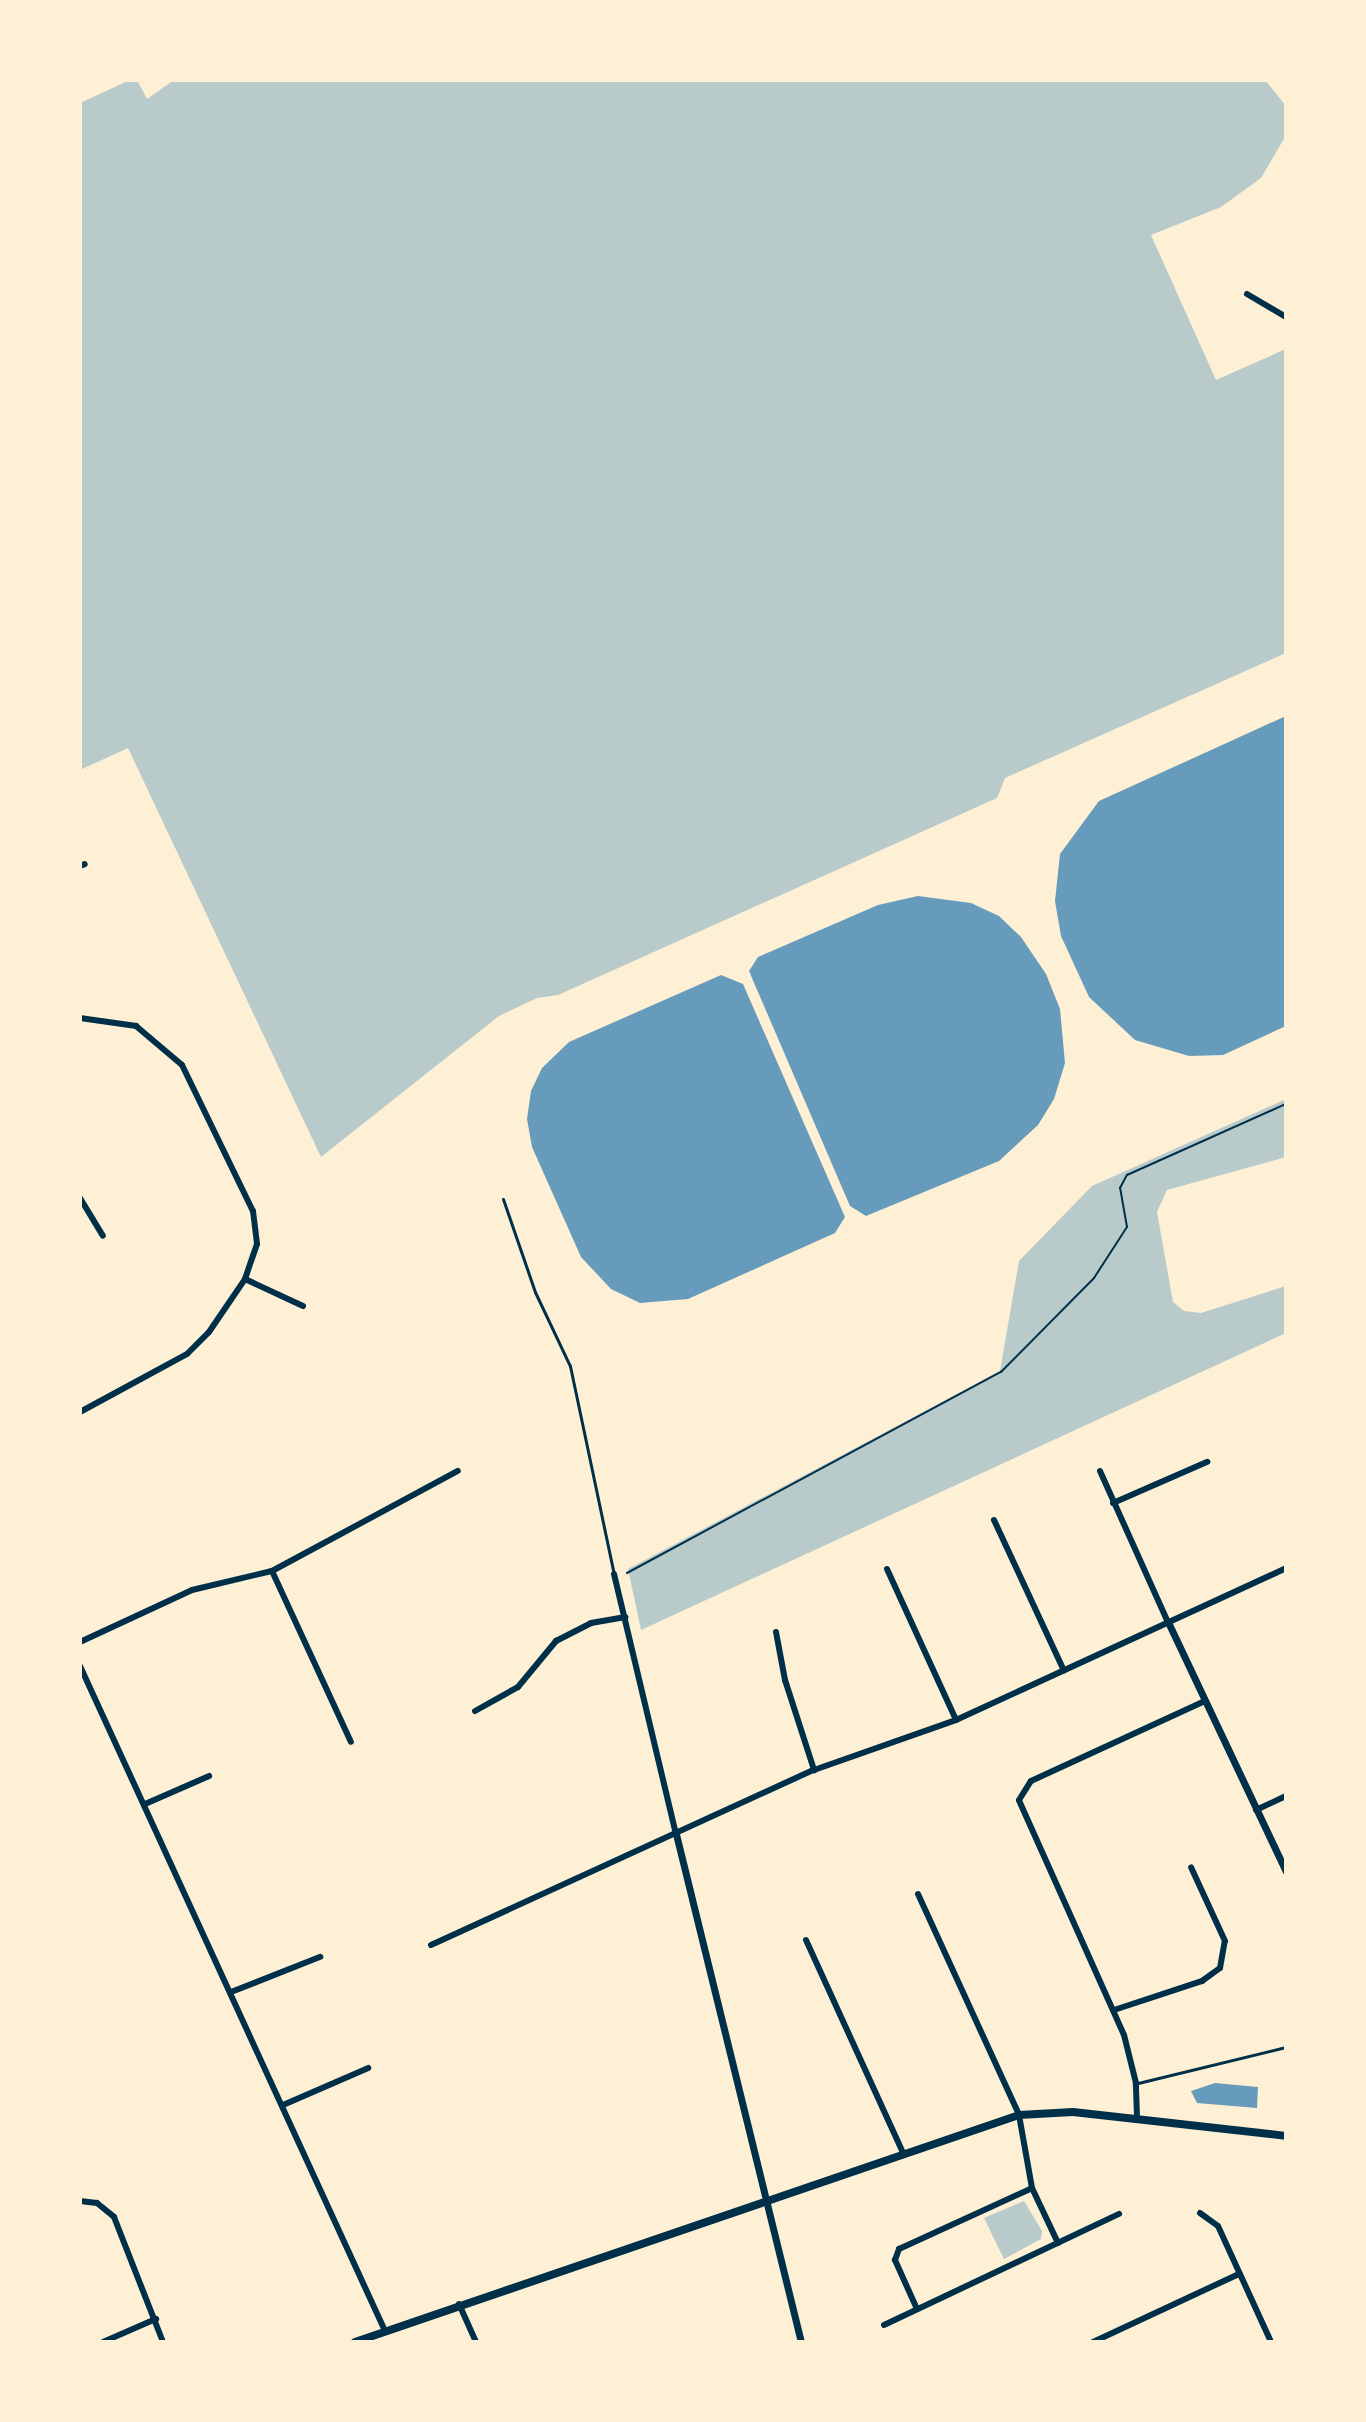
<!DOCTYPE html>
<style>
body{margin:0}
#map{position:relative;width:1366px;height:2422px;overflow:hidden;background:#fdf0d5;font-family:"Roboto Condensed",sans-serif}
div>[style]{position:absolute}
[style*='--x']{left:calc(var(--x)*1px);top:calc(var(--y)*1px);width:calc(var(--w)*1px);rotate:calc(var(--a)*1deg)}
.green>*{inset:0;background:#b9caca}
.water>*{inset:0;background:#669bbc}
.path>*{height:2px;margin:-1px;padding:0 1px;transform-origin:1px;border-radius:1px;background:#003049}
.service>*{height:3px;margin:-1.5px;padding:0 1.5px;transform-origin:1.5px;border-radius:1.5px;background:#003049}
.minor>*{height:6px;margin:-3px;padding:0 3px;transform-origin:3px;border-radius:3px;background:#003049}
.tertiary>*{height:7px;margin:-3.5px;padding:0 3.5px;transform-origin:3.5px;border-radius:3.5px;background:#003049}
.secondary>*{height:8px;margin:-4px;padding:0 4px;transform-origin:4px;border-radius:4px;background:#003049}
span{translate:-50% -50%;white-space:nowrap;text-align:center;line-height:1.15;-webkit-text-stroke:6px #fdf0d5;paint-order:stroke}
.frame{position:absolute;inset:0;border:82px solid #fdf0d5;pointer-events:none}
</style>
<div id="map">
<div class="green">
<i style="clip-path:polygon(130px 80px,137px 80px,147px 99px,174px 80px,1265px 80px,1286px 106px,1286px 121px,1285px 137px,1261px 178px,1221px 207px,1151px 235px,1216px 380px,1286px 349px,1286px 653px,1005px 778px,997px 798px,558px 995px,537px 998px,499px 1016px,321px 1157px,128px 748px,80px 770px,80px 103px)"></i>
<i style="clip-path:polygon(1286px 1099px,1286px 1157px,1167px 1190px,1157px 1212px,1173px 1302px,1184px 1311px,1201px 1313px,1286px 1286px,1286px 1333px,641px 1630px,628px 1569px,1000px 1371px,1019px 1261px,1092px 1186px)"></i>
<i style="clip-path:polygon(1024px 2201px,1042px 2231px,1041px 2239px,1004px 2259px,984px 2218px)"></i>
</div>
<div class="water">
<i style="clip-path:polygon(1286px 716px,1286px 1026px,1223px 1055px,1189px 1056px,1135px 1040px,1089px 997px,1061px 936px,1055px 901px,1060px 854px,1099px 801px)"></i>
<i style="clip-path:polygon(918px 896px,971px 903px,999px 916px,1021px 937px,1046px 974px,1060px 1009px,1065px 1063px,1054px 1099px,1038px 1125px,999px 1161px,866px 1216px,850px 1206px,749px 971px,758px 957px,878px 905px)"></i>
<i style="clip-path:polygon(721px 975px,743px 984px,845px 1217px,835px 1233px,688px 1299px,640px 1303px,611px 1289px,581px 1257px,532px 1147px,527px 1119px,531px 1091px,542px 1068px,569px 1042px)"></i>
<i style="clip-path:polygon(1215px 2083px,1258px 2087px,1257px 2108px,1197px 2103px,1191px 2091px)"></i>
</div>
<div class="path">
<i style="--x:627;--y:1573;--w:425;--a:-28.3"></i>
<i style="--x:1001;--y:1372;--w:132;--a:-45.3"></i>
<i style="--x:1094;--y:1278;--w:61;--a:-57.1"></i>
<i style="--x:1127;--y:1227;--w:40;--a:-100"></i>
<i style="--x:1120;--y:1188;--w:15;--a:-62"></i>
<i style="--x:1127;--y:1175;--w:174;--a:-24.1"></i>
</div>
<div class="service">
<i style="--x:503;--y:1199;--w:98;--a:71"></i>
<i style="--x:535;--y:1292;--w:82;--a:64.7"></i>
<i style="--x:570;--y:1366;--w:213;--a:78.1"></i>
<i style="--x:1138;--y:2083;--w:152;--a:-13.7"></i>
</div>
<div class="minor">
<i style="--x:1247;--y:294;--w:45;--a:30.5"></i>
<i style="--x:80;--y:866;--w:5;--a:-22"></i>
<i style="--x:80;--y:1018;--w:57;--a:8.1"></i>
<i style="--x:136;--y:1026;--w:60;--a:40.3"></i>
<i style="--x:182;--y:1065;--w:162;--a:64.1"></i>
<i style="--x:253;--y:1211;--w:33;--a:83"></i>
<i style="--x:257;--y:1244;--w:37;--a:109"></i>
<i style="--x:245;--y:1279;--w:64;--a:25"></i>
<i style="--x:80;--y:1198;--w:44;--a:58.8"></i>
<i style="--x:80;--y:1412;--w:122;--a:-28.5"></i>
<i style="--x:187;--y:1354;--w:31;--a:-45"></i>
<i style="--x:209;--y:1332;--w:64;--a:-55.8"></i>
<i style="--x:1100;--y:1471;--w:166;--a:65.8"></i>
<i style="--x:1113;--y:1503;--w:103;--a:-23.6"></i>
<i style="--x:994;--y:1520;--w:166;--a:65.1"></i>
<i style="--x:887;--y:1569;--w:166;--a:65.4"></i>
<i style="--x:272;--y:1571;--w:188;--a:65.2"></i>
<i style="--x:614;--y:1574;--w:267;--a:76.6"></i>
<i style="--x:776;--y:1632;--w:49;--a:79.4"></i>
<i style="--x:785;--y:1680;--w:95;--a:72.1"></i>
<i style="--x:80;--y:1642;--w:123;--a:-24.9"></i>
<i style="--x:192;--y:1590;--w:82;--a:-13.4"></i>
<i style="--x:272;--y:1571;--w:211;--a:-28.3"></i>
<i style="--x:80;--y:1666;--w:732;--a:65.36"></i>
<i style="--x:475;--y:1711;--w:49;--a:-29.2"></i>
<i style="--x:518;--y:1687;--w:60;--a:-50.4"></i>
<i style="--x:556;--y:1641;--w:39;--a:-27"></i>
<i style="--x:591;--y:1623;--w:35;--a:-10"></i>
<i style="--x:145;--y:1804;--w:70;--a:-23.6"></i>
<i style="--x:1256;--y:1810;--w:33;--a:-25"></i>
<i style="--x:918;--y:1894;--w:243;--a:65.4"></i>
<i style="--x:1019;--y:2115;--w:74;--a:79.9"></i>
<i style="--x:1032;--y:2188;--w:61;--a:64.7"></i>
<i style="--x:806;--y:1940;--w:232;--a:65.5"></i>
<i style="--x:431;--y:1945;--w:421;--a:-24.6"></i>
<i style="--x:814;--y:1770;--w:151;--a:-19.4"></i>
<i style="--x:956;--y:1720;--w:363;--a:-24.7"></i>
<i style="--x:231;--y:1992;--w:96;--a:-21.5"></i>
<i style="--x:1114;--y:2010;--w:93;--a:-18.2"></i>
<i style="--x:1202;--y:1981;--w:22;--a:-36"></i>
<i style="--x:1220;--y:1968;--w:27;--a:-80"></i>
<i style="--x:1225;--y:1941;--w:81;--a:-114.7"></i>
<i style="--x:283;--y:2105;--w:93;--a:-23.5"></i>
<i style="--x:1137;--y:2117;--w:34;--a:-92"></i>
<i style="--x:1136;--y:2083;--w:49;--a:-104"></i>
<i style="--x:1124;--y:2035;--w:257;--a:-114.1"></i>
<i style="--x:1019;--y:1800;--w:22;--a:-58"></i>
<i style="--x:1031;--y:1781;--w:192;--a:-24.7"></i>
<i style="--x:80;--y:2201;--w:17;--a:7"></i>
<i style="--x:97;--y:2203;--w:22;--a:39"></i>
<i style="--x:114;--y:2217;--w:134;--a:68.6"></i>
<i style="--x:1200;--y:2213;--w:22;--a:36"></i>
<i style="--x:1218;--y:2226;--w:128;--a:65.4"></i>
<i style="--x:459;--y:2304;--w:42;--a:65.9"></i>
<i style="--x:917;--y:2309;--w:54;--a:-114.2"></i>
<i style="--x:895;--y:2260;--w:12;--a:-70"></i>
<i style="--x:899;--y:2249;--w:146;--a:-24.6"></i>
<i style="--x:884;--y:2325;--w:260;--a:-25.3"></i>
<i style="--x:103;--y:2342;--w:58;--a:-23.5"></i>
<i style="--x:1093;--y:2342;--w:161;--a:-25"></i>
</div>
<div class="tertiary">
<i style="--x:1168;--y:1622;--w:276;--a:64.7"></i>
<i style="--x:676;--y:1834;--w:523;--a:76.18"></i>
</div>
<div class="secondary">
<i style="--x:355;--y:2342;--w:702;--a:-18.87"></i>
<i style="--x:1019;--y:2115;--w:54;--a:-3.2"></i>
<i style="--x:1073;--y:2112;--w:214;--a:6.4"></i>
</div>
<div class="frame"></div>
</div>
